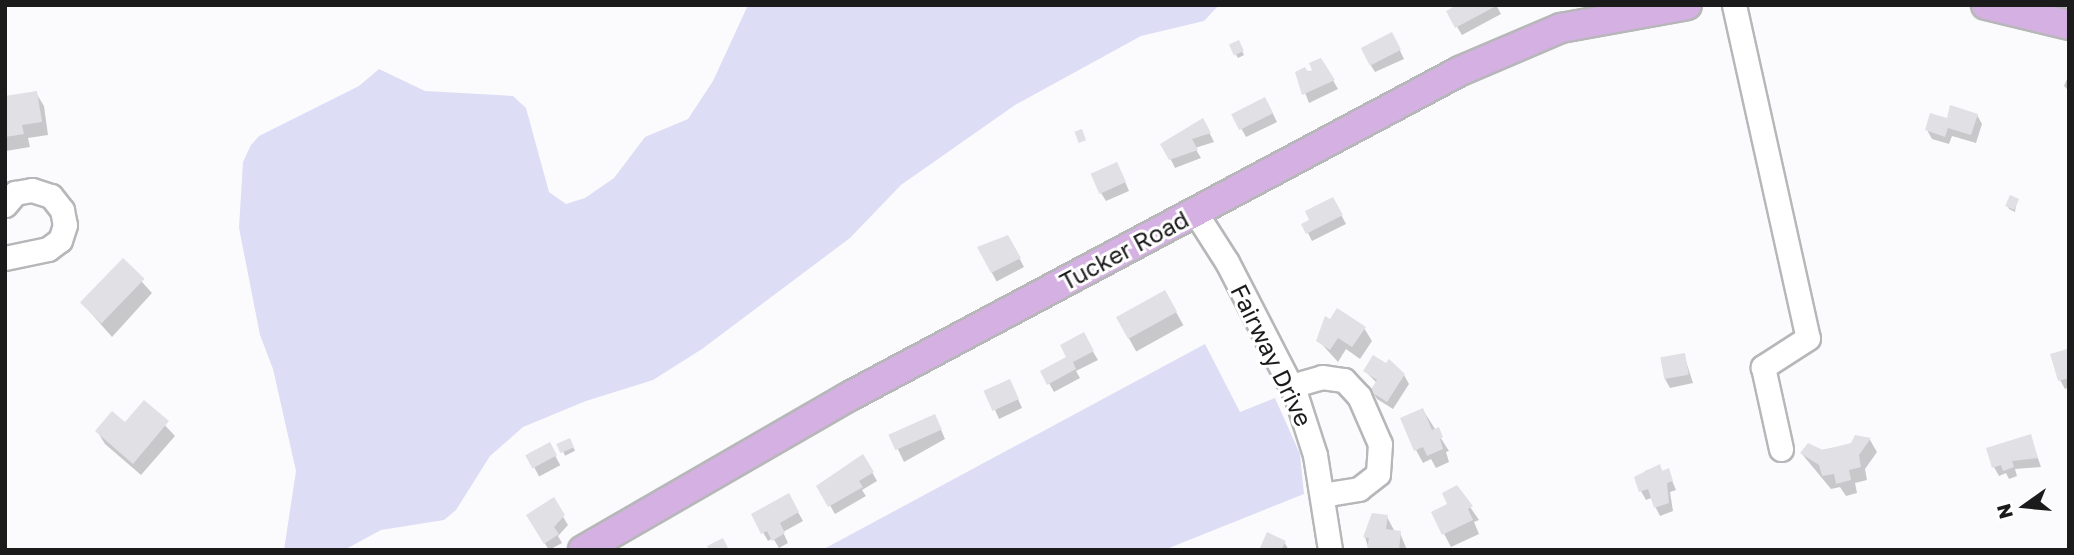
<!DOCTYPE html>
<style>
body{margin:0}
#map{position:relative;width:2074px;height:555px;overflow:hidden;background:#fbfbfe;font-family:"Golos Text",sans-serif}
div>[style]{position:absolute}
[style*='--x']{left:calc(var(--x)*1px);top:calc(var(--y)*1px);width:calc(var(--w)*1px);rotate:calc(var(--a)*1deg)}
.green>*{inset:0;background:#ddddf5}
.shadow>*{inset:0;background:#0003;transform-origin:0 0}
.building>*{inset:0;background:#e1e0e4;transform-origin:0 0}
.roads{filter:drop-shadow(2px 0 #b7b7ba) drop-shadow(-2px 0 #b7b7ba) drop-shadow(0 2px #b7b7ba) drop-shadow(0 -2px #b7b7ba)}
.minor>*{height:23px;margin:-11.5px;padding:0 11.5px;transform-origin:11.5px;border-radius:11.5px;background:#fff}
.major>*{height:28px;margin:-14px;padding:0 14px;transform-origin:14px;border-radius:14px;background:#d5b0e2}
span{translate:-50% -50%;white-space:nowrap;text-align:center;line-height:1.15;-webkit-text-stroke:6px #fff;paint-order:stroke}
.street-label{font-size:24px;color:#1b1b1c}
.frame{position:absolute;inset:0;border:7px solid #1b1b1c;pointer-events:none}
.north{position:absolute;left:1990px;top:471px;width:70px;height:70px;-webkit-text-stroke:5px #fff;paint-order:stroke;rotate:255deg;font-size:19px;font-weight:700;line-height:28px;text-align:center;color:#1b1b1c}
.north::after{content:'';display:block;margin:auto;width:24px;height:32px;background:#1b1b1c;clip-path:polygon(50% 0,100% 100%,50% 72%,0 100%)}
</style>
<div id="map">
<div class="green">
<i style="clip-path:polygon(748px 5px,1219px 5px,1204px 21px,1141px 36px,1015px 105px,901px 185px,850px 238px,702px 349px,653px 380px,586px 401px,523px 427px,490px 456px,456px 510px,444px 520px,381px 530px,344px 550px,284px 550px,296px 471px,273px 369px,260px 335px,239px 228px,243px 162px,251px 145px,259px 136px,359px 86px,379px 69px,425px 91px,513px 96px,526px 108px,549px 192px,566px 204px,585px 198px,614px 178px,645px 137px,688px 119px,713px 81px)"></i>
<i style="clip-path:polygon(1205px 344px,1240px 412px,1275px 398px,1300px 454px,1304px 494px,1164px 550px,822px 550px)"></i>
</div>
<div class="shadow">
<i style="clip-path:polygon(1496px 5px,1501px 14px,1462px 35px,1448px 12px)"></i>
<i style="clip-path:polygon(1396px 42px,1404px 59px,1375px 72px,1370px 64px)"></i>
<i style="clip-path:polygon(1238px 43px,1244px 55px,1238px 58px,1231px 46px)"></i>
<i style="clip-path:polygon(1321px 60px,1338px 89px,1309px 103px,1297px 72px,1314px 71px)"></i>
<i style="clip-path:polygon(2067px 79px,2069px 80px,2069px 91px,2064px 86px)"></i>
<i style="clip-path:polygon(5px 93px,8px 98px,36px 93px,44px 106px,48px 135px,28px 138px,30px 147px,6px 151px)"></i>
<i style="clip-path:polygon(1270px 108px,1277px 122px,1246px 137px,1234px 115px)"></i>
<i style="clip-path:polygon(1977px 115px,1982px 124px,1976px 143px,1952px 136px,1949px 144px,1932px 139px,1927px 130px,1948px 120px)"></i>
<i style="clip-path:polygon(1203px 120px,1214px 142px,1195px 148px,1201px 158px,1175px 168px,1163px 144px)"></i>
<i style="clip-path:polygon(1121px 172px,1129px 191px,1106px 201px,1101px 193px)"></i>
<i style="clip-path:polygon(1333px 199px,1346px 224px,1312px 241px,1304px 225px)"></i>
<i style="clip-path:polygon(2017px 200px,2015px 212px,2009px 209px,2007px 205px)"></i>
<i style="left:1008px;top:237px;width:34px;height:31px;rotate:62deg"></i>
<i style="clip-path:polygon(123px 261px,152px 293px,112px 337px,83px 304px)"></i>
<i style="left:1165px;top:292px;width:38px;height:54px;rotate:61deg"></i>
<i style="clip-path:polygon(1364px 328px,1372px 341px,1360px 359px,1346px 349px,1338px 362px,1318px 340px)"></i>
<i style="clip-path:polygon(1083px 335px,1098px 360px,1076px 371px,1080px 378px,1054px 392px,1042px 371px,1068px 357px)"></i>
<i style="clip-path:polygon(2066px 351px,2069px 387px,2065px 389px,2060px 380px)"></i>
<i style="clip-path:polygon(1684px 355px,1693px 383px,1670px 388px,1665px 379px)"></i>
<i style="clip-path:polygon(1365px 371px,1404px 375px,1409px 384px,1393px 409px,1377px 399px,1372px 391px,1377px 383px)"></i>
<i style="clip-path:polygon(1014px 390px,1022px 408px,999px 419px,995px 410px)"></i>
<i style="clip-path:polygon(144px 403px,175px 436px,141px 475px,105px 444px,97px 431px,126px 424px)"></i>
<i style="clip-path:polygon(1423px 410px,1449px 451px,1446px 452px,1449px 462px,1436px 468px,1431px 459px,1423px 463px,1416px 450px)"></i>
<i style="clip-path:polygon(939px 425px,945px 439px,904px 462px,893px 439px)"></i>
<i style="clip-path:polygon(2030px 436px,2041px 467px,2015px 469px,2017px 476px,2009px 479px,2006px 473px,1999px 476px,1994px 467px)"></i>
<i style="clip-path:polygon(1856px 437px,1870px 440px,1877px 452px,1865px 469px,1867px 480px,1855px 483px,1857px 493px,1846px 496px,1840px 487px,1831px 489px,1802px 454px,1852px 444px)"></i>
<i style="left:570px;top:441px;width:11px;height:11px;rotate:63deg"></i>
<i style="left:549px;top:444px;width:24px;height:24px;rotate:62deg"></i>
<i style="clip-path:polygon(863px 456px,877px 481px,862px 490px,866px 496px,835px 514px,819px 487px)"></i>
<i style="clip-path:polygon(1659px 466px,1663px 472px,1668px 471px,1676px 490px,1670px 492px,1673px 511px,1660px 516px,1651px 498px,1646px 500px,1641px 491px,1645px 471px)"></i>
<i style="clip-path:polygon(1457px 488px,1479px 520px,1474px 522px,1479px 534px,1451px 547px,1433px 513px,1450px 505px)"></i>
<i style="clip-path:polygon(789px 496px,803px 521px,783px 532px,788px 543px,779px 548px,773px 538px,768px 541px,753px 515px)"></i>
<i style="clip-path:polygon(553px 500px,568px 525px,558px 536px,562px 543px,549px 550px,528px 516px)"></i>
<i style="clip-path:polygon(1387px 517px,1395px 532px,1400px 533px,1407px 550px,1369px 550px,1365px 537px)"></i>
<i style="clip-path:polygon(1284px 542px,1289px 550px,1260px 550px)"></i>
</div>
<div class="building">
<i style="clip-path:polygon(1457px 5px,1498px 5px,1455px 28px,1446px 11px)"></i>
<i style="left:1392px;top:32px;width:20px;height:35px;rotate:63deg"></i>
<i style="left:1239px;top:40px;width:12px;height:11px;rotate:66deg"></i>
<i style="clip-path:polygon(1321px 58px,1335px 80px,1302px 95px,1295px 72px,1305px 67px,1308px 72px,1312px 70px,1309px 63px)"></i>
<i style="clip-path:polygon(37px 91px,42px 122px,22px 125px,24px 134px,5px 137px,5px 96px)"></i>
<i style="left:1265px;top:97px;width:18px;height:38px;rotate:63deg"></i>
<i style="clip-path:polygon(1950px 105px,1978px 114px,1971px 135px,1948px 128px,1945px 137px,1925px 130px,1930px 113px,1947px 118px)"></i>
<i style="clip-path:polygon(1203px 118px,1211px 133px,1192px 139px,1198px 150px,1169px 160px,1160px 144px)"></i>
<i style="left:1082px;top:129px;width:12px;height:8px;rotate:70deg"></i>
<i style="left:1117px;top:162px;width:22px;height:29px;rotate:66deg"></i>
<i style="left:2010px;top:195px;width:10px;height:12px;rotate:24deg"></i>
<i style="clip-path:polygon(1333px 197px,1343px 215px,1306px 234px,1301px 224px,1309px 220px,1305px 211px)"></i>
<i style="clip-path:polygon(1008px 235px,1021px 258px,991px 273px,977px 247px)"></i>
<i style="left:123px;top:258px;width:30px;height:62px;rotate:44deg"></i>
<i style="left:1165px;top:290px;width:25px;height:56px;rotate:61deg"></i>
<i style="clip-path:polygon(1337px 308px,1366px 327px,1352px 347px,1338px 338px,1330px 350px,1316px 341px,1325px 316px,1330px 319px)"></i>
<i style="clip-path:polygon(1084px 332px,1094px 351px,1073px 362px,1076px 369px,1047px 385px,1040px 371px,1066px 357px,1060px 345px)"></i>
<i style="clip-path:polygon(2067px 349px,2069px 378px,2058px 381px,2050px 354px)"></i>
<i style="left:1685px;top:353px;width:22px;height:25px;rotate:80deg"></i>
<i style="clip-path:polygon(1373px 355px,1386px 363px,1389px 359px,1405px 374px,1387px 402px,1370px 391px,1377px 380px,1363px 371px)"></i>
<i style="left:1010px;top:379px;width:22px;height:29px;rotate:66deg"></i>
<i style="clip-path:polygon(144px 400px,169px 421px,133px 464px,95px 431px,112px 411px,125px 422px)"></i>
<i style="clip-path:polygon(1423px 408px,1432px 430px,1439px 427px,1443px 437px,1440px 439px,1443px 449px,1427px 456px,1423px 447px,1414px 451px,1400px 418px)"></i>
<i style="left:935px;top:414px;width:17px;height:51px;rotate:66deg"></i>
<i style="clip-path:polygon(2031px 434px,2038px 458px,2012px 461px,2014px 467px,2003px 471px,2001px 465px,1992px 468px,1986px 448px)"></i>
<i style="clip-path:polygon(1855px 435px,1871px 438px,1859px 455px,1861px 467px,1849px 470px,1851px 480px,1836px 484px,1834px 474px,1822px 476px,1819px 465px,1800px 453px,1808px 443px,1823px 450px,1851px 443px)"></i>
<i style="left:570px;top:438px;width:10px;height:15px;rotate:66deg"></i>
<i style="left:550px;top:442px;width:15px;height:28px;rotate:62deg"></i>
<i style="clip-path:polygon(863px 454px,874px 472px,859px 481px,863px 487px,828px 507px,816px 486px)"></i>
<i style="clip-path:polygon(1660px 464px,1662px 471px,1669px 468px,1673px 481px,1667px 483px,1669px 503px,1654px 508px,1648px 489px,1639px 492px,1634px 477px)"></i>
<i style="clip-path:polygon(1457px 485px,1473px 506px,1468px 509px,1473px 520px,1442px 535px,1431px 512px,1447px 504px,1442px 493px)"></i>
<i style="clip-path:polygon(789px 493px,799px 512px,780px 523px,785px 533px,772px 541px,767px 531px,761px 534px,751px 514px)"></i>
<i style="clip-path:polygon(554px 497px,565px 515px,554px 527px,559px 534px,544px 544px,526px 515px)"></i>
<i style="clip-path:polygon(1372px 513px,1388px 515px,1386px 529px,1401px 531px,1399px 550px,1367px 550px,1369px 538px,1363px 537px)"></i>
<i style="clip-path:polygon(1267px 532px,1286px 541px,1281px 550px,1259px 550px)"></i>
<i style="clip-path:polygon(723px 538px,729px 550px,709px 550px,707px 546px)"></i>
</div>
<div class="roads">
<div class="minor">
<i style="--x:1734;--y:5;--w:341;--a:77.5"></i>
<i style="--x:1808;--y:338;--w:54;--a:147.2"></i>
<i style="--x:1763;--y:367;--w:84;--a:77.6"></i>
<i style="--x:5;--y:205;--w:16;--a:-50"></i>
<i style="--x:15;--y:193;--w:17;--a:-10"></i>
<i style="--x:32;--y:190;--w:20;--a:18"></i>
<i style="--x:51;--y:196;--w:18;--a:52"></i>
<i style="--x:62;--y:210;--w:15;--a:79"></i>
<i style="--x:65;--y:225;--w:16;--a:108"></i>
<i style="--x:60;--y:240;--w:15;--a:143"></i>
<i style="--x:48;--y:249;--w:44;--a:168.2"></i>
<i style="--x:1195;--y:212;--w:59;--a:57.4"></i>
<i style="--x:1227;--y:262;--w:151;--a:62.8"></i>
<i style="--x:1296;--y:396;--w:62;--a:72.1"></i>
<i style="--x:1315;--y:455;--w:96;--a:81"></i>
<i style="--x:1291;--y:386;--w:32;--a:-16"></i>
<i style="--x:1322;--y:377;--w:22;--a:8"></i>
<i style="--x:1344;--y:380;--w:22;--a:47"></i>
<i style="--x:1359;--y:396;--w:52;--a:66.4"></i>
<i style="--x:1380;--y:444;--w:30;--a:94"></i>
<i style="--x:1378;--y:474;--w:24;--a:142"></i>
<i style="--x:1359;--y:489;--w:37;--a:171"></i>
</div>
<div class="major">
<i style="--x:1986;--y:5;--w:85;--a:13.5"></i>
<i style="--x:583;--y:550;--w:306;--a:-30"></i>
<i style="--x:848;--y:397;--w:693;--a:-28.04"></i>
<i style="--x:1460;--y:71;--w:110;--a:-23.1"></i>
<i style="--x:1561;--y:28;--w:128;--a:-10.3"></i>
</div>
</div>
<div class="street-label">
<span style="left:1124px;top:250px;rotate:-28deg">Tucker Road</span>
<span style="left:1272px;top:355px;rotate:64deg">Fairway Drive</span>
</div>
<div class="frame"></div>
<div class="north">N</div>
</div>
